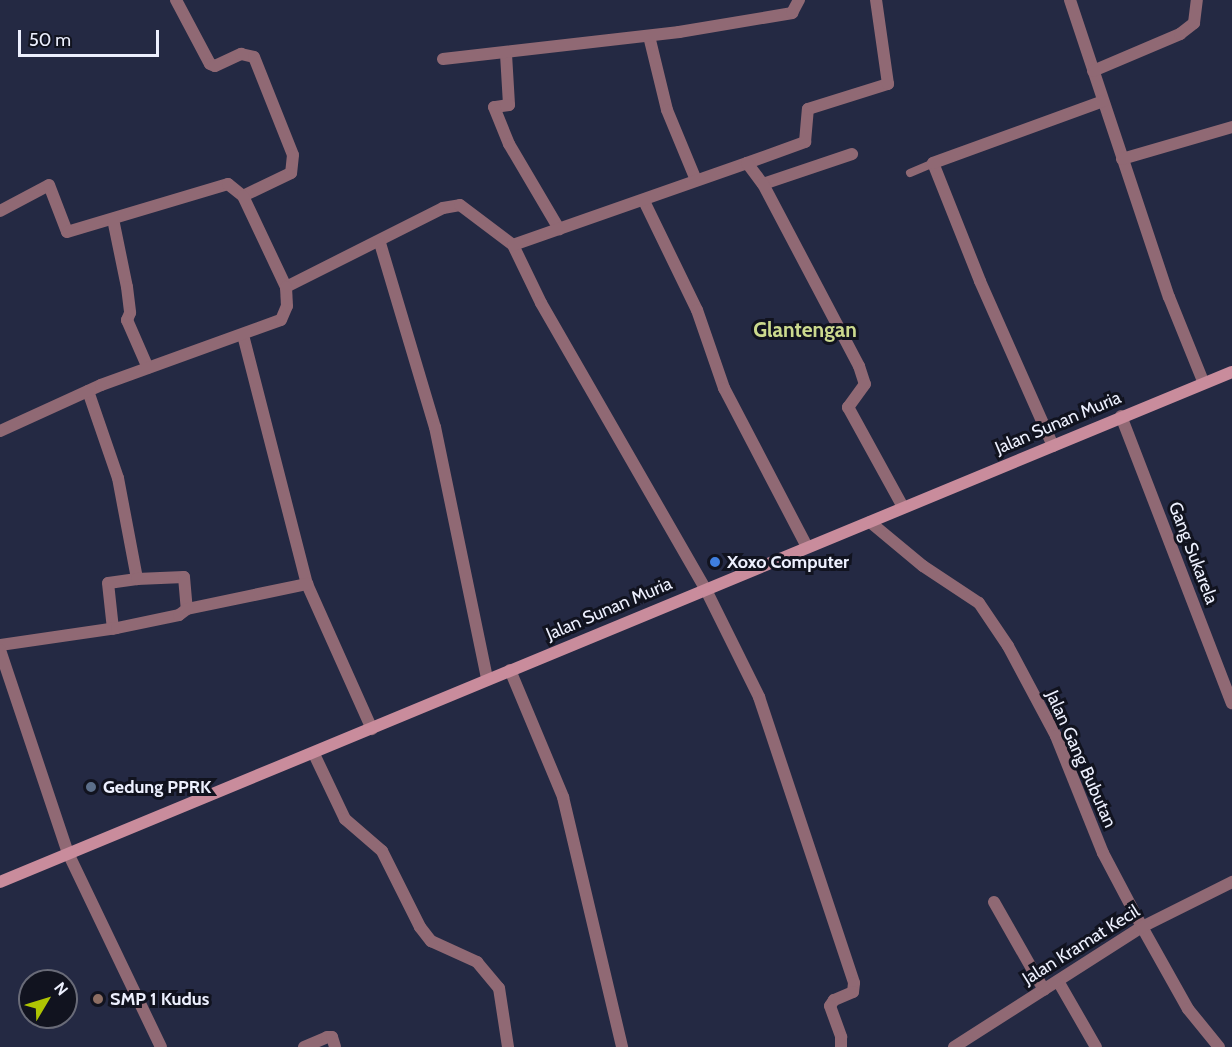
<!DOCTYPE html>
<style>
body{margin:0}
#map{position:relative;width:1232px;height:1047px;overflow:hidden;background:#242943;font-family:Cabin,sans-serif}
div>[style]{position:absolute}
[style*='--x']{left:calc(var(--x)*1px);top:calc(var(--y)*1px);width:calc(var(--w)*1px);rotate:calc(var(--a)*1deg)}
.service>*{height:8px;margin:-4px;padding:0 4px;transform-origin:4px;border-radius:4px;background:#906974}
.minor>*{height:12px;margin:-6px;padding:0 6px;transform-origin:6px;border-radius:6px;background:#906974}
.tertiary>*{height:12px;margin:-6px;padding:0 6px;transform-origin:6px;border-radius:6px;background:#906974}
.secondary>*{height:12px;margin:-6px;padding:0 6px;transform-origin:6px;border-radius:6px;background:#c98c9c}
.dots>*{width:16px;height:16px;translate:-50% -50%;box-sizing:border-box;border:3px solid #11131f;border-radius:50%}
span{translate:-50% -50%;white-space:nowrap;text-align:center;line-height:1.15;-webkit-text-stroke:6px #11131f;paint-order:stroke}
.street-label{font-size:18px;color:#edf0fe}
.poi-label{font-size:18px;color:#edf0fe;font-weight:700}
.left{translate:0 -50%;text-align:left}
.quarter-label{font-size:21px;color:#ccda8e;font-weight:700}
.north{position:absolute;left:18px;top:969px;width:60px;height:60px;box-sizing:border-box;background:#11131f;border:2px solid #696b78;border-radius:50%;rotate:52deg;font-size:16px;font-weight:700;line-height:24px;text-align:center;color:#edf0fe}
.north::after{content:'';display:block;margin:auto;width:21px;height:27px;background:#afc503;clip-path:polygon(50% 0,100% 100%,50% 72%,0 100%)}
.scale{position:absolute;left:18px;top:30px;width:141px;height:27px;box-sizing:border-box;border:3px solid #edf0fe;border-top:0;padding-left:8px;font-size:18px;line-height:21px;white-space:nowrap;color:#edf0fe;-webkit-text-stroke:4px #11131f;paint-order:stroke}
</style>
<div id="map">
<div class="service">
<i style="--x:910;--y:173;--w:25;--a:-23"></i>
</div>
<div class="minor">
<i style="--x:176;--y:0;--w:72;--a:62"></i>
<i style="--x:210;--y:64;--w:5;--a:22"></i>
<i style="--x:215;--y:66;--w:29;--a:-25"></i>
<i style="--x:241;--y:54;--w:13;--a:13"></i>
<i style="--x:254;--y:57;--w:105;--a:68.3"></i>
<i style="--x:293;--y:155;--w:18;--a:96"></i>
<i style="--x:291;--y:173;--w:53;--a:154.4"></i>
<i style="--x:1070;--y:0;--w:313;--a:71.6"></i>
<i style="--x:1169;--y:297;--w:91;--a:68"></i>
<i style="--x:649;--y:36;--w:76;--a:76.3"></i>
<i style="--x:667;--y:110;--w:76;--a:67.5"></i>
<i style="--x:506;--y:54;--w:51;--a:86.6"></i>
<i style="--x:509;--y:105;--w:15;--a:172"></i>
<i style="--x:494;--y:107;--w:40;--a:68"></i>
<i style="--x:509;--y:144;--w:99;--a:59.5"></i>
<i style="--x:443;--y:59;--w:238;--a:-6.5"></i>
<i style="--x:679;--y:32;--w:115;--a:-9.5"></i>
<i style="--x:792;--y:13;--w:15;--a:-62"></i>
<i style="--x:1093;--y:71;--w:95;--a:-23"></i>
<i style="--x:1180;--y:34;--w:18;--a:-38"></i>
<i style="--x:1194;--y:23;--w:23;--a:-83"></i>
<i style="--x:1122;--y:159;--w:115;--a:-16.2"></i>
<i style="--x:747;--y:163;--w:62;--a:-19.9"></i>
<i style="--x:805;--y:142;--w:33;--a:-85"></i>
<i style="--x:808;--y:109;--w:84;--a:-17.4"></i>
<i style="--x:888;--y:84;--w:85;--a:-98.1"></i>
<i style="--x:763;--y:184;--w:94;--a:-18.6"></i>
<i style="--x:644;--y:201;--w:121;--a:64.1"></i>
<i style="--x:697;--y:310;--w:83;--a:70.9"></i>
<i style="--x:724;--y:388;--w:179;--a:62.4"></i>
<i style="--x:0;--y:211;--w:55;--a:-28"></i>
<i style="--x:49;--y:185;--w:50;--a:69"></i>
<i style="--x:67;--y:232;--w:168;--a:-16.6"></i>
<i style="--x:228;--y:184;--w:19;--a:39"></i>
<i style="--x:243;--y:196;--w:101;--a:64.7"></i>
<i style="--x:286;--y:287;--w:176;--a:-26.7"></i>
<i style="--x:443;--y:208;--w:17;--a:-10"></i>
<i style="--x:460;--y:205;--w:66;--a:37"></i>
<i style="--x:513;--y:245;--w:64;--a:64.2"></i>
<i style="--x:541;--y:303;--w:329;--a:60.1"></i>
<i style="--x:705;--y:588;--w:122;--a:63.6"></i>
<i style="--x:759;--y:697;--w:301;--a:71.6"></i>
<i style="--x:854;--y:983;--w:9;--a:96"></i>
<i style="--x:853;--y:992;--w:21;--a:157"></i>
<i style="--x:834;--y:1000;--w:7;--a:124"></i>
<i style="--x:830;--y:1006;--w:33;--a:70"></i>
<i style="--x:841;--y:1037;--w:10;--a:90"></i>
<i style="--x:113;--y:219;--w:69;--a:78.4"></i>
<i style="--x:127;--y:287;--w:26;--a:83"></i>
<i style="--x:130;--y:313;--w:8;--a:113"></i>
<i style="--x:127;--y:320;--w:52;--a:66.4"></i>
<i style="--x:380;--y:243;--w:192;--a:73.4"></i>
<i style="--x:435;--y:427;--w:257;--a:78.3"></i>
<i style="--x:513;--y:245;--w:248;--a:-19.3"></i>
<i style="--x:747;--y:163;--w:26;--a:53"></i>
<i style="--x:763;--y:184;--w:206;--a:62.2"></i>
<i style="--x:859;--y:366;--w:19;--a:72"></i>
<i style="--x:865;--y:384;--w:29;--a:126"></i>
<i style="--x:848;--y:407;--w:114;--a:61.2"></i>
<i style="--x:243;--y:335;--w:257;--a:75.6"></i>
<i style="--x:307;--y:584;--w:159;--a:65.9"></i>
<i style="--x:88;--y:391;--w:92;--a:71"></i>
<i style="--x:118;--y:478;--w:103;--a:79.3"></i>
<i style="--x:137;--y:579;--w:29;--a:172"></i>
<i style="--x:108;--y:583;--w:46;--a:83.8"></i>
<i style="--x:1121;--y:416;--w:308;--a:68.9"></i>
<i style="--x:0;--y:431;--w:111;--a:-24.5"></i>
<i style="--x:101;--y:385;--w:191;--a:-19.9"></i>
<i style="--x:281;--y:320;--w:15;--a:-67"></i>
<i style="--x:287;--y:306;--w:19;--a:-93"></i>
<i style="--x:1053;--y:446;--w:180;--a:-113.9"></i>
<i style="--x:980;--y:281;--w:127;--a:-111.7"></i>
<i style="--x:933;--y:163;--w:181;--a:-20"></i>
<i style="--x:870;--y:522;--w:69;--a:39.7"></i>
<i style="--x:923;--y:566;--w:67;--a:33.5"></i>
<i style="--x:979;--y:603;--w:52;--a:56"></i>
<i style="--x:1008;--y:646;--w:102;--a:61.9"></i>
<i style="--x:1056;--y:736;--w:126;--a:68.1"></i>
<i style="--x:1103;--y:853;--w:84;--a:62.2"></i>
<i style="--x:1142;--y:927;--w:94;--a:60.7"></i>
<i style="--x:1188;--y:1009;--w:49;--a:50.8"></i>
<i style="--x:137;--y:579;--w:47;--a:-2.4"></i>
<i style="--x:184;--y:577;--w:32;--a:85"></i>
<i style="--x:0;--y:645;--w:118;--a:-8.3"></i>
<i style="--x:117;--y:628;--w:63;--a:-11.8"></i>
<i style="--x:179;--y:615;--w:10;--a:-37"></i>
<i style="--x:187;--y:609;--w:123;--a:-11.8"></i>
<i style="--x:510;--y:670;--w:138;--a:67.3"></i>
<i style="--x:563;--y:797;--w:257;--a:76.7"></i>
<i style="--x:314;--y:754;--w:72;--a:64.5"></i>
<i style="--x:345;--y:819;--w:49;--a:40.9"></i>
<i style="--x:382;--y:851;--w:85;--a:63.4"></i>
<i style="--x:420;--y:927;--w:18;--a:52"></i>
<i style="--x:431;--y:941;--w:51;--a:24.5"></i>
<i style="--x:477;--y:962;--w:34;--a:50"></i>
<i style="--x:499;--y:988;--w:60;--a:81.3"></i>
<i style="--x:68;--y:853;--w:215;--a:64.4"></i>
<i style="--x:994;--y:902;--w:101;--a:60.4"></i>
<i style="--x:1058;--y:981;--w:76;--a:60.1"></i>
<i style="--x:304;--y:1047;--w:25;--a:-23"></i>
<i style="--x:327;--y:1037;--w:5;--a:0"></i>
<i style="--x:332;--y:1037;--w:10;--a:73"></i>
<i style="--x:954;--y:1047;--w:223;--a:-32.6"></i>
<i style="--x:1142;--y:927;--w:101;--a:-26.6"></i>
</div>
<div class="tertiary">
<i style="--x:0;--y:650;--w:214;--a:71.5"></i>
</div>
<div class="secondary">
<i style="--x:0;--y:882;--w:1333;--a:-22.49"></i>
</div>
<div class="dots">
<i style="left:715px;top:562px;background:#3f7fe0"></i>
<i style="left:91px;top:787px;background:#5c6f8a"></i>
<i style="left:98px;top:999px;background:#8d6e63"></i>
</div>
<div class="street-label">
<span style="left:1058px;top:423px;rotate:-23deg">Jalan Sunan Muria</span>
<span style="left:1193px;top:553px;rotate:69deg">Gang Sukarela</span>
<span style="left:609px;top:609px;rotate:-23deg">Jalan Sunan Muria</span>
<span style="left:1081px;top:759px;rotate:66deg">Jalan Gang Bubutan</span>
<span style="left:1081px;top:945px;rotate:-32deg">Jalan Kramat Kecil</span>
</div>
<div class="poi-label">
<span class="left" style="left:727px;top:562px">Xoxo Computer</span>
<span class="left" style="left:103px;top:787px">Gedung PPRK</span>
<span class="left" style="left:110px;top:999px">SMP 1 Kudus</span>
</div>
<div class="quarter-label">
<span style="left:805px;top:330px">Glantengan</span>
</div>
<div class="north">N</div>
<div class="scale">50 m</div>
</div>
